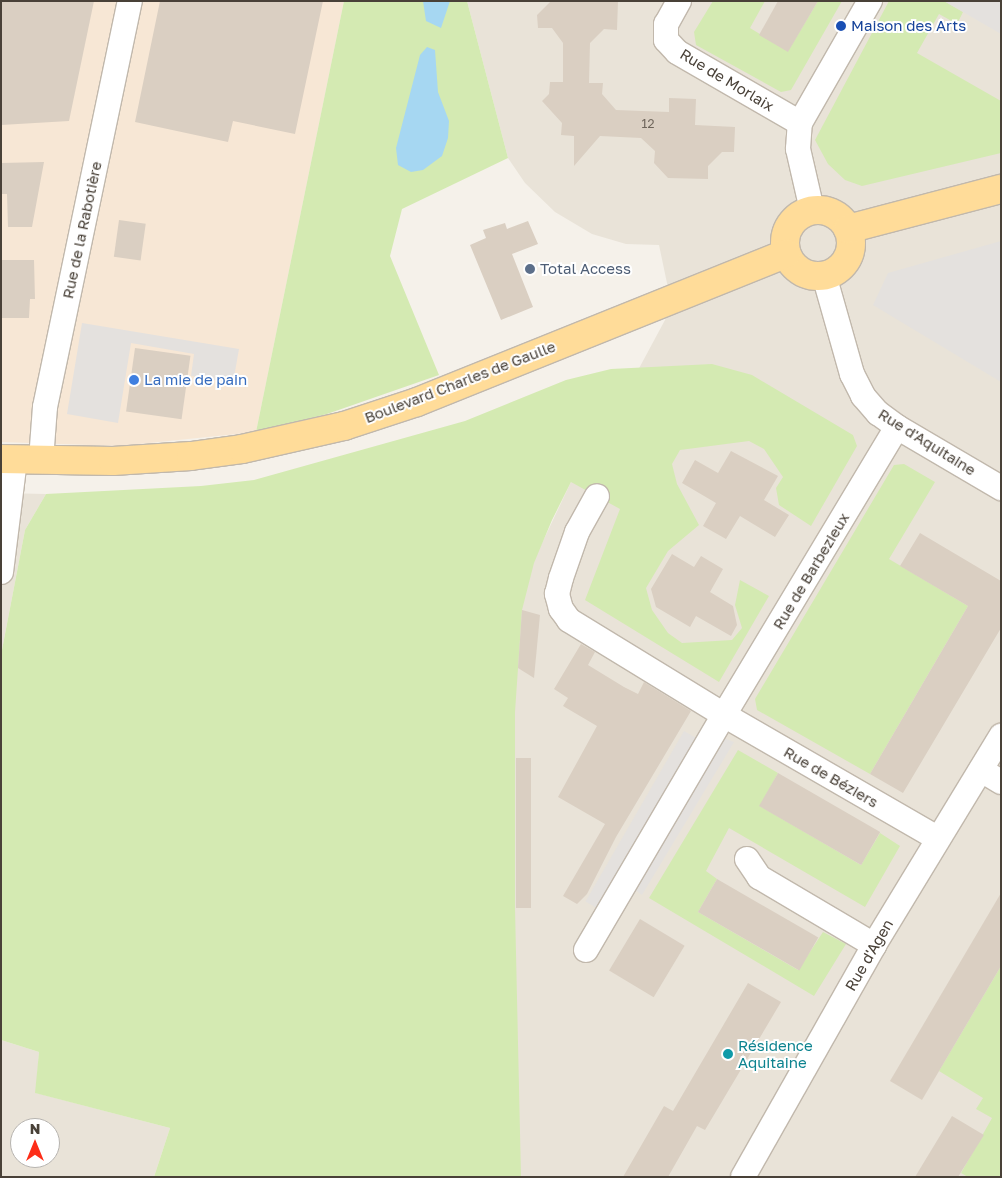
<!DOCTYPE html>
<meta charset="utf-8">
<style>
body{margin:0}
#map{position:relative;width:1002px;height:1178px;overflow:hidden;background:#f5f1ea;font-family:"Golos Text",sans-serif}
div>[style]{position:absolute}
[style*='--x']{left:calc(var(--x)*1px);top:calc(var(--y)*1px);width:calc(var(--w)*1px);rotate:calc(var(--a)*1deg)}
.residential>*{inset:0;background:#e9e3d8}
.commercial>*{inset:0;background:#f7e7d5}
.green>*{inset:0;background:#d4eab2}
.parking>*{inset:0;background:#e4e1de;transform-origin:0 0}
.water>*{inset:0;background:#a6d7f2}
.building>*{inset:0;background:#dacfc2;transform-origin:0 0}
.roads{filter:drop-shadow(1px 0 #c1b8ac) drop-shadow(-1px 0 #c1b8ac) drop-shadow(0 1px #c1b8ac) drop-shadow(0 -1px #c1b8ac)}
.minor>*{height:24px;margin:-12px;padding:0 12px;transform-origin:12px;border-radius:12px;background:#fff}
.major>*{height:28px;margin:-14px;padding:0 14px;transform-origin:14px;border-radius:14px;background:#ffdc99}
.major>.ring{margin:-14px;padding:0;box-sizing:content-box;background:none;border:28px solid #ffdc99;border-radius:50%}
.dots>*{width:14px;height:14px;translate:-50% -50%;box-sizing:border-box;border:2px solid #fff;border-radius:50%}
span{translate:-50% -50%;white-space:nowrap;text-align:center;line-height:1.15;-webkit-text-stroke:4px #fff;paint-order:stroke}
.number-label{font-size:12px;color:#6d645a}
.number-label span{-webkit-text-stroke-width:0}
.transit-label{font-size:15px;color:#164399}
.left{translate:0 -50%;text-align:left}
.street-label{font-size:15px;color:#494138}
.service-label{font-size:15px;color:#4e5e75}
.shop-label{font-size:15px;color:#366cbe}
.culture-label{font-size:15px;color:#0d838f}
.frame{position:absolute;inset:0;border:2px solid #494138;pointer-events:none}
.north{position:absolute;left:10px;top:1118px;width:50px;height:50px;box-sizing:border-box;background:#fff;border:1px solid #b6b3af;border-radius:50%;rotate:0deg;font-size:14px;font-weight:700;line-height:20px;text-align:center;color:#494138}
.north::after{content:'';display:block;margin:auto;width:18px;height:22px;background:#fd2e19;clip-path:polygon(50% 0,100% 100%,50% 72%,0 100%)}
</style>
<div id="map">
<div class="residential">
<i style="clip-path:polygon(467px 1px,1001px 1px,1001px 1177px,511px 1177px,498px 636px,571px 482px,601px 439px,672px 307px,659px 245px,626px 244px,592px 234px,555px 212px,525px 183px,508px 158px)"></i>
<i style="clip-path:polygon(1px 493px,46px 494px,25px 530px,1px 655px)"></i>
<i style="clip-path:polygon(evenodd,1px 1040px,39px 1052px,36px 1093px,170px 1128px,154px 1177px,1px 1177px,1px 1040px,20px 1128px,50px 1128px,50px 1158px,20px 1158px,20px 1128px)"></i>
</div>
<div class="commercial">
<i style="clip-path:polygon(1px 1px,344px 1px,256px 432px,120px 446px,1px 442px)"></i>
</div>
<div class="green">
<i style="clip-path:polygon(344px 1px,467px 1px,508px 158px,402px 209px,390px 256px,439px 375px,327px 414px,256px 432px)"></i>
<i style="clip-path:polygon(713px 1px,765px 1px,750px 28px,788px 51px,818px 1px,842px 1px,791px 90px,781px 92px,696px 45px,694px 32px)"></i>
<i style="clip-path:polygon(889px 1px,944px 1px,963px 12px,957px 24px,939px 14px,917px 53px,1001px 101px,1001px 153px,862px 186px,845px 180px,828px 164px,815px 140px)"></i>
<i style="clip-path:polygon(712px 364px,752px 375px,853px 435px,857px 446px,811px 526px,779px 505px,776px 488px,783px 477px,764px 449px,749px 441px,680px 450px,672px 464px,677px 484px,699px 525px,668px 551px,646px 588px,652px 610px,668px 633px,682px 643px,732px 640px,742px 628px,735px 605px,740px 580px,769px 596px,719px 682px,585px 600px,620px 509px,571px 482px,552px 520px,534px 563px,522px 610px,515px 712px,515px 908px,521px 1177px,154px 1177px,170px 1128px,35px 1093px,39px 1052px,1px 1040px,1px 655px,25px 530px,46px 494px,201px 486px,254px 480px,465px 421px,566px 380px,611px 369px)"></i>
<i style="clip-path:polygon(904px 464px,935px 482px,889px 559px,968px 606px,870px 774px,757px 710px,755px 699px,894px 465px)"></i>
<i style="clip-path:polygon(738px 750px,778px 773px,760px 806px,861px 865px,880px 833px,900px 846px,865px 907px,729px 828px,706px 871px,717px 879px,698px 912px,798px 970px,823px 932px,846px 944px,814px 996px,649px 898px)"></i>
<i style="clip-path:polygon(1001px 966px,1001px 1177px,968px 1177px,961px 1173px,992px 1118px,976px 1109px,983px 1098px,939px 1071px)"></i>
</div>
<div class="parking">
<i style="clip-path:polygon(944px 1px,1001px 1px,1001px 34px)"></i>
<i style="clip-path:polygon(1001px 241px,1001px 382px,873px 305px,888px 273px)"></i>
<i style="clip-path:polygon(82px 323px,239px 349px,233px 383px,191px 376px,194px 354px,131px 343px,118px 423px,67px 414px)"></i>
<i style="left:684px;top:731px;width:16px;height:197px;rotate:30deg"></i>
<i style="clip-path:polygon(721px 737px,734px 742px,642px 895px,634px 889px)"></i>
</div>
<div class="water">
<i style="clip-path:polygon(423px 1px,450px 1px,441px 28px,426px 21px)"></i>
<i style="clip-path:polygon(427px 47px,435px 50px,438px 92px,449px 121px,448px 138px,442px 156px,423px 170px,411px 172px,398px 165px,396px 148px,420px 55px)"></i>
</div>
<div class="building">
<i style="clip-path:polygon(1px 1px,94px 1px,69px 121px,1px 125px)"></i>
<i style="clip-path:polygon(160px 1px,323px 1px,295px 134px,233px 121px,228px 142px,135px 122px)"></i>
<i style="clip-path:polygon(551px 1px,618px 1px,617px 30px,604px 29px,590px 43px,589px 83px,603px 83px,602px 94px,616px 110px,669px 112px,669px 98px,696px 99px,695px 125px,735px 127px,734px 152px,722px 152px,708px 166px,708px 179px,668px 178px,654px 163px,655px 151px,641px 138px,600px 136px,574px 166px,574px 136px,561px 135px,562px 123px,542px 101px,549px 94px,550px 82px,563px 82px,563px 43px,552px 28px,538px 28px,537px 15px)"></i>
<i style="clip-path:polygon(778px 1px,818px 1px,788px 52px,759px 35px)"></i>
<i style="clip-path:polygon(44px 162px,32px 227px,8px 227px,7px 194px,1px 194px,1px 163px)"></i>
<i style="left:119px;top:220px;width:27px;height:37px;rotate:8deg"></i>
<i style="clip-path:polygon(528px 221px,538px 244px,512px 254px,533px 307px,501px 320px,470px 245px,486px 238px,483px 230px,505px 223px,507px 229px)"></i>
<i style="clip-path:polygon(1px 260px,34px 260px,35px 299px,30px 299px,29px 318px,1px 318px)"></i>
<i style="left:135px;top:348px;width:56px;height:64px;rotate:8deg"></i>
<i style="clip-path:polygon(731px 451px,778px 476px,764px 500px,789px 515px,775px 537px,740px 516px,726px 539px,703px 526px,716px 503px,682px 483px,695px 460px,718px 473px)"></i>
<i style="clip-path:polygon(920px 533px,1001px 581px,1001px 628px,903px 793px,870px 774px,968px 606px,900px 566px)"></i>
<i style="clip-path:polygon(672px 554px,694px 567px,701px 556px,723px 569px,710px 592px,733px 606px,737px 625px,731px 636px,696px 616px,690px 627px,656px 607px,651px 589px)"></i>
<i style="clip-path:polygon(522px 610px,540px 615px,534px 678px,518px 668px)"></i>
<i style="clip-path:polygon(581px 644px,595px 652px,588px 665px,624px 687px,638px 694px,644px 682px,691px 711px,616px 837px,587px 894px,577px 904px,563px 896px,605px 824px,558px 797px,597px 726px,563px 706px,568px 698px,554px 689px)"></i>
<i style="left:516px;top:758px;width:15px;height:150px"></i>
<i style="left:778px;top:773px;width:118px;height:38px;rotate:30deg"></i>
<i style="left:717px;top:879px;width:117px;height:38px;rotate:30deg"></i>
<i style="clip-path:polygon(1001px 893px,1001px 966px,922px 1100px,890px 1081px)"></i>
<i style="left:640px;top:919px;width:52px;height:60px;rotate:31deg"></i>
<i style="clip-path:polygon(748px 983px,781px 1002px,705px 1130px,697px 1126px,668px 1177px,623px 1177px,664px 1106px,673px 1111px)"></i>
<i style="clip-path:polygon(952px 1116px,984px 1135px,958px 1177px,915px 1177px)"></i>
</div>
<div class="roads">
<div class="minor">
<i style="--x:679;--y:1;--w:26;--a:119"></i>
<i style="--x:666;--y:24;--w:16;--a:90"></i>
<i style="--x:666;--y:40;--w:16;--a:47"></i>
<i style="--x:677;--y:52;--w:142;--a:30"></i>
<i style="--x:812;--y:210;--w:63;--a:-102.9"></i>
<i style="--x:798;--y:149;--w:26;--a:-86"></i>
<i style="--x:800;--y:123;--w:141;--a:-60.2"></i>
<i style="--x:824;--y:275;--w:103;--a:74.2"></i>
<i style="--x:852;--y:374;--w:25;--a:63"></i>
<i style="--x:863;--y:396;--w:23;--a:49"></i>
<i style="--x:878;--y:413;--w:24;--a:36"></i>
<i style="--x:897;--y:427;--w:121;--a:30.4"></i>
<i style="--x:897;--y:427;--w:336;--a:121"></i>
<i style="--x:724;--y:715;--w:246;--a:30"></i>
<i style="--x:41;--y:460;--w:53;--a:-85.7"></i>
<i style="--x:45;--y:407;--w:415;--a:-78.2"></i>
<i style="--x:1;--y:572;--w:114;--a:-82.9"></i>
<i style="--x:981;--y:770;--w:23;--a:31"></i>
<i style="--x:747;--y:859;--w:22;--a:56"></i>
<i style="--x:759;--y:877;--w:134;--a:30.6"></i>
<i style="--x:586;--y:950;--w:273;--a:-59.6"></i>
<i style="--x:724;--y:715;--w:182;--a:-148.5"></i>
<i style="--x:569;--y:620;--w:14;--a:-126"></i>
<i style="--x:561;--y:609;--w:16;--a:-105"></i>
<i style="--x:557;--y:594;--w:16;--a:-76"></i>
<i style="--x:561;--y:578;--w:49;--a:-70.8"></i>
<i style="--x:577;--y:532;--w:41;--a:-60.9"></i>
<i style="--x:743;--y:1177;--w:266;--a:-60.5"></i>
<i style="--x:874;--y:945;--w:245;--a:-58.7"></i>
</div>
<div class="major">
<i class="ring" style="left:785px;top:210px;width:38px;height:38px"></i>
<i style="--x:848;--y:229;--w:158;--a:-14.7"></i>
<i style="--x:1;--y:459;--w:112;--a:1"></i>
<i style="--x:113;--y:461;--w:78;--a:-3.7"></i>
<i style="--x:191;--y:456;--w:51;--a:-7.8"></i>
<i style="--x:242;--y:449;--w:105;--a:-12.7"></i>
<i style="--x:344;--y:426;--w:77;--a:-18.2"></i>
<i style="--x:417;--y:402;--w:398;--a:-21.9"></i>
</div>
</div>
<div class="dots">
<i style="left:841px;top:26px;background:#1a4fb4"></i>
<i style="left:530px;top:269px;background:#5c6f8a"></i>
<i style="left:134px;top:380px;background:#3f7fe0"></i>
<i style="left:728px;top:1054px;background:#0f9aa8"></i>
</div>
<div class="number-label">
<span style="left:648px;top:124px">12</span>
</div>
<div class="transit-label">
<span class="left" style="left:851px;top:26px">Maison des Arts</span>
</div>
<div class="street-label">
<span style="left:727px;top:80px;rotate:31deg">Rue de Morlaix</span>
<span style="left:82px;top:230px;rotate:-78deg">Rue de la Rabotière</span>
<span style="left:460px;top:382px;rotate:-21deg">Boulevard Charles de Gaulle</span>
<span style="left:927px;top:442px;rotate:32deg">Rue d'Aquitaine</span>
<span style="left:811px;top:571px;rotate:-59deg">Rue de Barbezieux</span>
<span style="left:831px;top:777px;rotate:30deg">Rue de Béziers</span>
<span style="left:869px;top:955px;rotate:-60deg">Rue d'Agen</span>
</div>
<div class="service-label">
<span class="left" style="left:540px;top:269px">Total Access</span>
</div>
<div class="shop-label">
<span class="left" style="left:144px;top:380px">La mie de pain</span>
</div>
<div class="culture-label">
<span class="left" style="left:738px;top:1054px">Résidence<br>Aquitaine</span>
</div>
<div class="frame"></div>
<div class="north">N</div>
</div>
